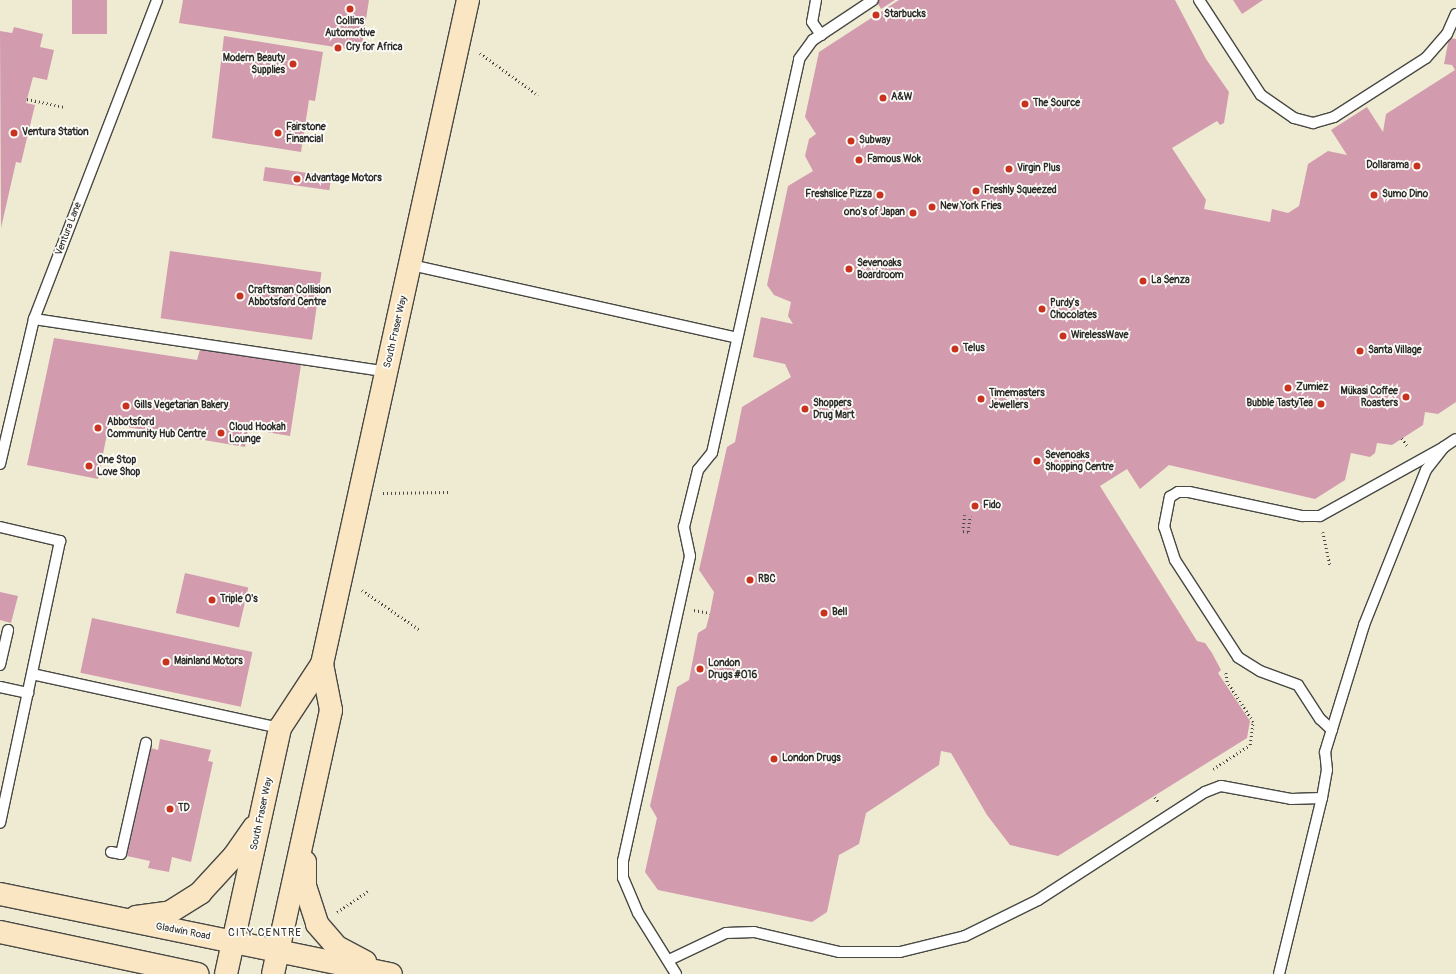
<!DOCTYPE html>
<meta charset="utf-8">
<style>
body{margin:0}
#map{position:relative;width:1456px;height:974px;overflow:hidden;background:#efebd3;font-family:Pangolin,sans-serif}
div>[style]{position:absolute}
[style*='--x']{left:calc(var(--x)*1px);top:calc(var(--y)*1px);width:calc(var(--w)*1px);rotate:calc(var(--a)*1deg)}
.building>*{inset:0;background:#d29cae;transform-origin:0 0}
.path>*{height:2.5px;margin-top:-1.25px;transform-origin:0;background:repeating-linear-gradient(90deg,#484844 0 1px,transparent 0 4px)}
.roads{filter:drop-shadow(1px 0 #484844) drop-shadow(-1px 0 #484844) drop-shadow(0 1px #484844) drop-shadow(0 -1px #484844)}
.service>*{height:10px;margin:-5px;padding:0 5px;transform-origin:5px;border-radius:5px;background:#fff}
.secondary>*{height:22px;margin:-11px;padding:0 11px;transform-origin:11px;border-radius:11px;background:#fbe6c4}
.dots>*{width:11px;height:11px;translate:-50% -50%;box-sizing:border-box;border:2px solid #fdfcf7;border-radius:50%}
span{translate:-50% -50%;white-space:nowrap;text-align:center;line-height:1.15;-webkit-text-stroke:3.5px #fdfcf7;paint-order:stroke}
.poi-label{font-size:10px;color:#2b2b2b;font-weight:700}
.left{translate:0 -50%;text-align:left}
.right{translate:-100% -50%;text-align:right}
.street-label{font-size:10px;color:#2b2b2b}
.neighbourhood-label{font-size:11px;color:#2b2b2b;letter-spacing:1px}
</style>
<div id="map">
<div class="building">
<i style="left:72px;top:0;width:35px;height:34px"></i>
<i style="clip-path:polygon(183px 0,369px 0,361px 51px,179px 23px)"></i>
<i style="clip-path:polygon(876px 0,895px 0,881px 9px)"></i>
<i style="clip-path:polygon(899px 0,1175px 0,1206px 59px,1229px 92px,1224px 123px,1220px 125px,1217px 121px,1172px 148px,1206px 200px,1204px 209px,1270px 222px,1272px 209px,1288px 213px,1299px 206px,1308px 164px,1328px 151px,1347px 155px,1331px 130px,1367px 107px,1383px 132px,1386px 114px,1455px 70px,1452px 65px,1444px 64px,1449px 38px,1456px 39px,1456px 402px,1438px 414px,1425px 412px,1423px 425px,1392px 445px,1377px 443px,1375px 453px,1370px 457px,1351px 453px,1345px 480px,1315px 499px,1169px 465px,1140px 489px,1127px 469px,1100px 486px,1197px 641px,1205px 643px,1212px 653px,1221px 670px,1218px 673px,1250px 721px,1247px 738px,1058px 856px,1010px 845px,987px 815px,951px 753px,941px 751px,939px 765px,866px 813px,859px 844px,839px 855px,827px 912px,812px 922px,658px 890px,645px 872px,657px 818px,650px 806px,677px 687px,689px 680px,698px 633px,706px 628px,710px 613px,714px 592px,699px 570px,727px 447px,735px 442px,742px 407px,791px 377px,785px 364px,753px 357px,761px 317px,793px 324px,788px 316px,791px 302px,774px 295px,767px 285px,788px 186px,813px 171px,805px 156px,809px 139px,816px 134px,805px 117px,819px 52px)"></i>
<i style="clip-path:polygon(1233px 0,1263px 0,1242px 14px)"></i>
<i style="clip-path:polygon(14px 27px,43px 34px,40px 47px,54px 50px,47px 80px,33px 77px,26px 103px,35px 105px,21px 163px,16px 162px,1px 228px,0 31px,12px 33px)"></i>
<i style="clip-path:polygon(224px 36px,323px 52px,315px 101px,309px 100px,301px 152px,212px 138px)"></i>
<i style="left:265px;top:167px;width:67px;height:14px;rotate:8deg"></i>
<i style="left:170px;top:251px;width:153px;height:68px;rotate:8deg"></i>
<i style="clip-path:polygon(54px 338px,197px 360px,200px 349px,301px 365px,290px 436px,248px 429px,245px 447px,109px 424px,98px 479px,27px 465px)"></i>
<i style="left:185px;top:573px;width:65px;height:41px;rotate:13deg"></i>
<i style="clip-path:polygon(0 592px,18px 596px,11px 623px,0 620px)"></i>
<i style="left:92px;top:618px;width:164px;height:56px;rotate:12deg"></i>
<i style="clip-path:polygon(160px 739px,211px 750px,208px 761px,213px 762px,191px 862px,172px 857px,169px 872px,148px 868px,150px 861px,127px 856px,151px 748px,158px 750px)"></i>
</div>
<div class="path">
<i style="--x:480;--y:53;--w:72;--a:35.9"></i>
<i style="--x:27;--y:99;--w:39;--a:12"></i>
<i style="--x:1402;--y:438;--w:11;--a:56"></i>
<i style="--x:383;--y:493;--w:66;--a:-0.9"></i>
<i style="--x:965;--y:515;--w:16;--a:97"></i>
<i style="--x:963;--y:531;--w:5;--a:11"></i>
<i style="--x:968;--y:532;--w:16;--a:-83"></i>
<i style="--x:1323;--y:532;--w:34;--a:78"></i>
<i style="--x:362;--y:590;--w:70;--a:34.6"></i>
<i style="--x:694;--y:610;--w:16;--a:11"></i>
<i style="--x:1213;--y:769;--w:44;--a:-33"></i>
<i style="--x:1250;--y:745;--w:23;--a:-83"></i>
<i style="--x:1253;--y:722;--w:48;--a:-123"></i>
<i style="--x:1227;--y:682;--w:12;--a:-99"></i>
<i style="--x:1155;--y:797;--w:7;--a:56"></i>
<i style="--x:337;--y:912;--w:37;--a:-34"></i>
</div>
<div class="roads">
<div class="service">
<i style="--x:816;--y:0;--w:22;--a:100"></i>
<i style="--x:812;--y:22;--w:16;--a:55"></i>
<i style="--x:1199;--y:0;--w:113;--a:56.9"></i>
<i style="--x:1261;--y:95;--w:40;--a:34.9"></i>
<i style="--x:1294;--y:118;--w:20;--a:15"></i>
<i style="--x:1313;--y:123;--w:22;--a:-16"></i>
<i style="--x:1334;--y:117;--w:109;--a:-32.7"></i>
<i style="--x:1426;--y:58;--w:32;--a:-49"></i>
<i style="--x:1447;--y:34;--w:22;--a:-66"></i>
<i style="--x:411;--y:265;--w:334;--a:12.6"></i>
<i style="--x:34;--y:319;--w:358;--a:8.5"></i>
<i style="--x:0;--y:464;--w:149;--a:-76.8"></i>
<i style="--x:34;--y:319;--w:342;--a:-68.9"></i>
<i style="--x:0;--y:527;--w:62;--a:13.1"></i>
<i style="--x:60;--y:541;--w:288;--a:102"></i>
<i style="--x:0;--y:665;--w:36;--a:-77"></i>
<i style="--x:32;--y:674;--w:254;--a:12.3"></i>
<i style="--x:0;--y:687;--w:29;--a:12"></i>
<i style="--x:1332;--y:730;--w:16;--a:-137"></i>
<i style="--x:1320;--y:719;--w:40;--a:-122.9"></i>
<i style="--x:1298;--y:685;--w:40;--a:-159.8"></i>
<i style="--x:1260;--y:671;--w:26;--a:-148"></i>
<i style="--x:1238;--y:657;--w:116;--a:-123"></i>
<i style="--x:1175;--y:560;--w:35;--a:-108"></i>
<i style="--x:1164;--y:527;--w:31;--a:-79"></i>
<i style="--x:1170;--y:497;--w:9;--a:-32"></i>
<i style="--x:1178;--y:492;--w:11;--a:0"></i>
<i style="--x:1189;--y:492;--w:116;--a:12"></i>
<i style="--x:1302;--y:516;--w:18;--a:0"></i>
<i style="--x:1320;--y:516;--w:142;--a:-29.1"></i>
<i style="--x:111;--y:852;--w:10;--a:11"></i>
<i style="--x:121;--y:854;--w:114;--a:-77.3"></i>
<i style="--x:669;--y:960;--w:63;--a:-25.3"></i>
<i style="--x:726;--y:933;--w:28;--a:-2"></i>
<i style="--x:754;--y:932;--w:87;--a:13.2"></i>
<i style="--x:839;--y:952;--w:61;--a:0"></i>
<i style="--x:900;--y:952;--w:67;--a:-13.8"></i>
<i style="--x:965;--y:936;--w:81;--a:-26.3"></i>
<i style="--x:1038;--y:900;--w:199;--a:-32.9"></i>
<i style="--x:1205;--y:792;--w:17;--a:-21"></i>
<i style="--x:1221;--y:786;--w:71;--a:10.5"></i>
<i style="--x:1291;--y:799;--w:31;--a:-2"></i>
<i style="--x:676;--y:974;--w:72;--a:-121.9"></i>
<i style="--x:638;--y:913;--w:38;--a:-113"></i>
<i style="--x:623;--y:878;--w:17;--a:-90"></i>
<i style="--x:623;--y:861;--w:312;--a:-77.6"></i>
<i style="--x:690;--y:556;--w:30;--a:-102"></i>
<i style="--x:684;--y:527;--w:59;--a:-76.2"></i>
<i style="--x:698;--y:470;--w:22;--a:-51"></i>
<i style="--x:712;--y:453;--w:403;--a:-77.5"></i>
<i style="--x:799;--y:59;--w:24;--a:-54"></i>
<i style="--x:813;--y:40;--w:72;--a:-33.7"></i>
<i style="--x:1279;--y:974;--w:181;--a:-76.3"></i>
<i style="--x:1322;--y:798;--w:28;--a:-80"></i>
<i style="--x:1327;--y:770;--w:18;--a:-96"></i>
<i style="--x:1325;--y:752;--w:133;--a:-72.9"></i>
<i style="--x:1364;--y:625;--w:167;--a:-68.2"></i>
<i style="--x:1426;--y:470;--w:29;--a:-52"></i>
<i style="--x:1444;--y:447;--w:14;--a:-34"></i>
</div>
<div class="secondary">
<i style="--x:305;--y:862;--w:24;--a:90"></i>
<i style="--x:305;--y:886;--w:40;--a:72"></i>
<i style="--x:317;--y:924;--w:30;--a:49"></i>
<i style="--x:337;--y:947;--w:32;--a:28"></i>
<i style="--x:0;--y:894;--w:399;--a:11.6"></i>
<i style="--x:136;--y:917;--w:34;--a:-8"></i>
<i style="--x:170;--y:912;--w:36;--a:-32"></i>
<i style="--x:200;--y:893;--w:50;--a:-47.4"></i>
<i style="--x:234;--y:856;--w:35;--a:-55"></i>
<i style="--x:0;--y:932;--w:202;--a:12"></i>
<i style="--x:226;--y:974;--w:252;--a:-77.6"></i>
<i style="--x:280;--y:728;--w:77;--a:-56.7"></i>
<i style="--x:322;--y:664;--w:680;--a:-77.6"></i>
<i style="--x:273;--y:974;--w:270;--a:-77.6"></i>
<i style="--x:331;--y:710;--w:47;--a:-101.1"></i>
</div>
</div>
<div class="dots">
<i style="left:350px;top:9px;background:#c8321e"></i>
<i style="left:876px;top:15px;background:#c8321e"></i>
<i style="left:338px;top:48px;background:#c8321e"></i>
<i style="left:293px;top:64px;background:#c8321e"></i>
<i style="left:883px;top:98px;background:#c8321e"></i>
<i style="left:1025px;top:104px;background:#c8321e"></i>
<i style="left:14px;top:133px;background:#c8321e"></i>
<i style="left:278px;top:133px;background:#c8321e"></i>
<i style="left:851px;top:141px;background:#c8321e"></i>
<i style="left:859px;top:160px;background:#c8321e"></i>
<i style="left:1417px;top:166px;background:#c8321e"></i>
<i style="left:1009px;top:169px;background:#c8321e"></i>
<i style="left:297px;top:179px;background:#c8321e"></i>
<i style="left:976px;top:191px;background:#c8321e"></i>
<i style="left:880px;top:195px;background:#c8321e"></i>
<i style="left:1374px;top:195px;background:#c8321e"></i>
<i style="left:932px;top:207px;background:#c8321e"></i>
<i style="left:913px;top:213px;background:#c8321e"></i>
<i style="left:849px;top:269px;background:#c8321e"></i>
<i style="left:1143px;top:281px;background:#c8321e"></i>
<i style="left:240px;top:296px;background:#c8321e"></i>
<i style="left:1042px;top:309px;background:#c8321e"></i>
<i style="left:1063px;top:336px;background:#c8321e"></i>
<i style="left:955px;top:349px;background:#c8321e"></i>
<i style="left:1360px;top:351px;background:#c8321e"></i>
<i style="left:1288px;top:388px;background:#c8321e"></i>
<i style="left:1406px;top:397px;background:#c8321e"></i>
<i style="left:981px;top:399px;background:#c8321e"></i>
<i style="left:1321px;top:404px;background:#c8321e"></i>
<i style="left:126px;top:406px;background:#c8321e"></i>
<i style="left:805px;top:409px;background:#c8321e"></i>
<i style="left:98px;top:428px;background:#c8321e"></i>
<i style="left:221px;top:433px;background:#c8321e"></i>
<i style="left:1037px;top:461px;background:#c8321e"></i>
<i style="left:89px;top:466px;background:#c8321e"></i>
<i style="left:975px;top:506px;background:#c8321e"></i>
<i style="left:750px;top:580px;background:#c8321e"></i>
<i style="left:212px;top:600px;background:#c8321e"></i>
<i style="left:824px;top:613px;background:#c8321e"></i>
<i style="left:166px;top:662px;background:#c8321e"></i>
<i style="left:700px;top:669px;background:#c8321e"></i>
<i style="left:774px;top:759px;background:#c8321e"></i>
<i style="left:170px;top:809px;background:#c8321e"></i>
</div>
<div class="poi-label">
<span class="left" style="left:884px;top:15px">Starbucks</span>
<span style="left:350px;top:27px">Collins<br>Automotive</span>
<span class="left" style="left:346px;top:48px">Cry for Africa</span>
<span class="right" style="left:285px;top:64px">Modern Beauty<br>Supplies</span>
<span class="left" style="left:891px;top:98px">A&amp;W</span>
<span class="left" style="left:1033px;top:104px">The Source</span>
<span class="left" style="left:286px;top:133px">Fairstone<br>Financial</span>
<span class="left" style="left:22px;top:133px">Ventura Station</span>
<span class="left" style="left:859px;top:141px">Subway</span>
<span class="left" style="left:867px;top:160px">Famous Wok</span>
<span class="right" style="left:1409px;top:166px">Dollarama</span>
<span class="left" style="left:1017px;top:169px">Virgin Plus</span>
<span class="left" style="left:305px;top:179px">Advantage Motors</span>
<span class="left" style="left:984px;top:191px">Freshly Squeezed</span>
<span class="right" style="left:872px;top:195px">Freshslice Pizza</span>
<span class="left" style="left:1382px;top:195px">Sumo Dino</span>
<span class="left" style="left:940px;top:207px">New York Fries</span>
<span class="right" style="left:905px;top:213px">ono's of Japan</span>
<span class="left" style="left:857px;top:269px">Sevenoaks<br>Boardroom</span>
<span class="left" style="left:1151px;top:281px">La Senza</span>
<span class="left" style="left:248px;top:296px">Craftsman Collision<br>Abbotsford Centre</span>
<span class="left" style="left:1050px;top:309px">Purdy's<br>Chocolates</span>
<span class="left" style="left:1071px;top:336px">WirelessWave</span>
<span class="left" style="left:963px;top:349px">Telus</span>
<span class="left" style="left:1368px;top:351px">Santa Village</span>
<span class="left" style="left:1296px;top:388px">Zumiez</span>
<span class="right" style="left:1398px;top:397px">Mükasi Coffee<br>Roasters</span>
<span class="left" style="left:989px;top:399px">Timemasters<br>Jewellers</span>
<span class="left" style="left:813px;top:409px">Shoppers<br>Drug Mart</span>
<span class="right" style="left:1313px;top:404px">Bubble TastyTea</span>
<span class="left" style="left:134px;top:406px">Gills Vegetarian Bakery</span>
<span class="left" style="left:107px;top:428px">Abbotsford<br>Community Hub Centre</span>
<span class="left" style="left:229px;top:433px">Cloud Hookah<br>Lounge</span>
<span class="left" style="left:1045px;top:461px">Sevenoaks<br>Shopping Centre</span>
<span class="left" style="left:97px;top:466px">One Stop<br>Love Shop</span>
<span class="left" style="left:983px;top:506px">Fido</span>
<span class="left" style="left:758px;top:580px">RBC</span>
<span class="left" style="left:220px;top:600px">Triple O's</span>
<span class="left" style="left:832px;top:613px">Bell</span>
<span class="left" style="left:174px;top:662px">Mainland Motors</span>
<span class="left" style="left:708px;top:669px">London<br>Drugs #016</span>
<span class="left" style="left:782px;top:759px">London Drugs</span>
<span class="left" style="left:178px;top:809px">TD</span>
</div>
<div class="street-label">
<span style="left:69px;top:229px;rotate:-69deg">Ventura Lane</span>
<span style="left:396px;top:332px;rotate:-77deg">South Fraser Way</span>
<span style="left:262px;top:814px;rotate:-78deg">South Fraser Way</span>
<span style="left:183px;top:932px;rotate:11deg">Gladwin Road</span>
</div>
<div class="neighbourhood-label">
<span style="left:265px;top:933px">CITY CENTRE</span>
</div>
</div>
